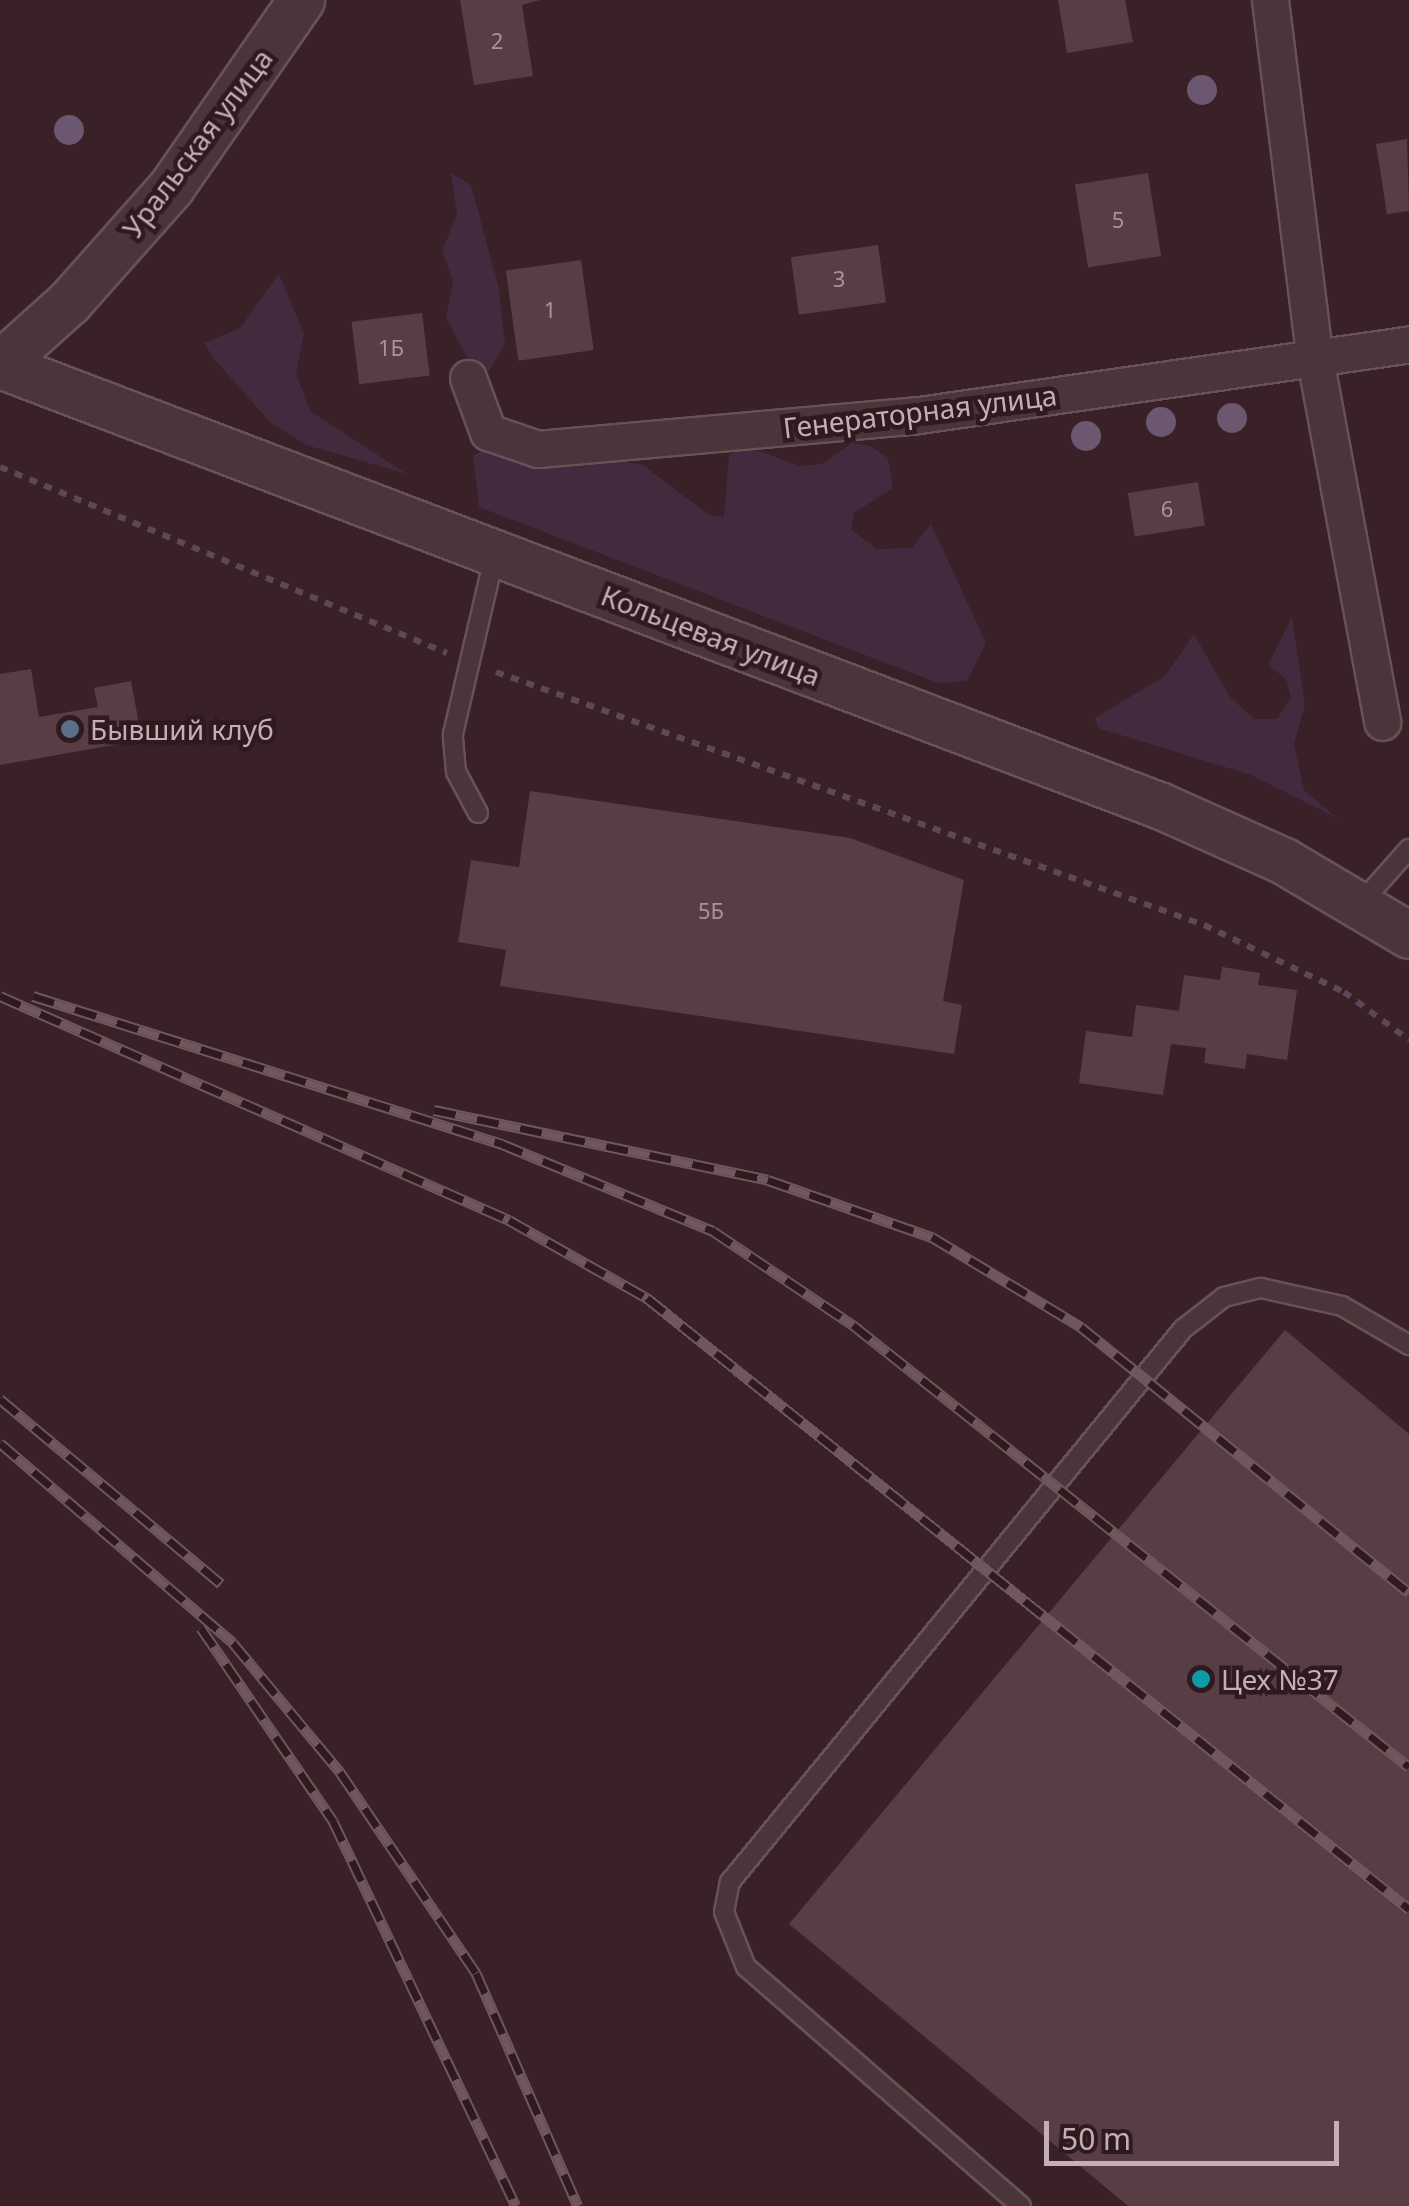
<!DOCTYPE html>
<meta charset="utf-8">
<style>
body{margin:0}
#map{position:relative;width:1409px;height:2206px;overflow:hidden;background:#392127;font-family:"Noto Sans",sans-serif}
div>[style]{position:absolute}
[style*='--x']{left:calc(var(--x)*1px);top:calc(var(--y)*1px);width:calc(var(--w)*1px);rotate:calc(var(--a)*1deg)}
.green>*{inset:0;background:#422b3f}
.building>*{inset:0;background:#593d45;transform-origin:0 0}
.path>*{height:6px;margin-top:-3px;transform-origin:0;background:repeating-linear-gradient(90deg,#5e4857 0 8px,transparent 0 16px)}
.roads{filter:drop-shadow(2px 0 #675257) drop-shadow(-2px 0 #675257) drop-shadow(0 2px #675257) drop-shadow(0 -2px #675257)}
.service>*{height:18px;margin:-9px;padding:0 9px;transform-origin:9px;border-radius:9px;background:#49353a}
.minor>*{height:35px;margin:-17.5px;padding:0 17.5px;transform-origin:17.5px;border-radius:17.5px;background:#49353a}
.tertiary>*{height:45px;margin:-22.5px;padding:0 22.5px;transform-origin:22.5px;border-radius:22.5px;background:#49353a}
.rail>*{height:11px;margin-top:-5.5px;transform-origin:0;background:repeating-linear-gradient(90deg,#2e1a1f 0 22px,#70575d 0 44px);box-sizing:border-box;border-block:2px solid #70575d}
.trees>*{width:30px;height:30px;margin:-15px;border-radius:50%;background:#6b5870}
.dots>*{width:28px;height:28px;translate:-50% -50%;box-sizing:border-box;border:5px solid #2e1a1f;border-radius:50%}
span{translate:-50% -50%;white-space:nowrap;text-align:center;line-height:1.15;-webkit-text-stroke:9px #2e1a1f;paint-order:stroke}
.number-label{font-size:22px;color:#aa9298}
.number-label span{-webkit-text-stroke-width:0}
.street-label{font-size:28px;color:#c5afb4}
.poi-label{font-size:28px;color:#c5afb4}
.left{translate:0 -50%;text-align:left}
.scale{position:absolute;left:1044px;top:2121px;width:295px;height:45px;box-sizing:border-box;border:5px solid #c5afb4;border-top:0;padding-left:12px;font-size:30px;line-height:35px;white-space:nowrap;color:#c5afb4;-webkit-text-stroke:8px #2e1a1f;paint-order:stroke}
</style>
<div id="map">
<div class="green">
<i style="clip-path:polygon(451px 173px,471px 185px,499px 289px,505px 344px,489px 371px,472px 366px,446px 318px,453px 281px,442px 251px,457px 214px)"></i>
<i style="clip-path:polygon(279px 274px,304px 334px,296px 374px,310px 411px,407px 474px,306px 445px,270px 422px,215px 360px,204px 343px,240px 328px)"></i>
<i style="clip-path:polygon(518px 429px,555px 431px,604px 458px,643px 465px,709px 515px,724px 517px,729px 455px,745px 446px,800px 466px,822px 464px,852px 443px,870px 446px,888px 458px,893px 488px,854px 513px,851px 529px,876px 549px,912px 548px,931px 524px,986px 643px,967px 681px,938px 683px,479px 507px,473px 456px)"></i>
<i style="clip-path:polygon(1292px 617px,1305px 705px,1294px 744px,1304px 790px,1337px 818px,1251px 775px,1098px 728px,1095px 718px,1165px 676px,1194px 634px,1230px 697px,1254px 719px,1277px 719px,1291px 698px,1286px 679px,1268px 665px)"></i>
</div>
<div class="building">
<i style="clip-path:polygon(460px 0,540px 0,522px 5px,533px 76px,474px 85px)"></i>
<i style="clip-path:polygon(1058px 0,1125px 0,1133px 42px,1067px 53px)"></i>
<i style="clip-path:polygon(1407px 139px,1409px 211px,1387px 214px,1376px 144px)"></i>
<i style="left:1148px;top:173px;width:84px;height:74px;rotate:81deg"></i>
<i style="left:878px;top:245px;width:58px;height:88px;rotate:82deg"></i>
<i style="left:581px;top:260px;width:91px;height:76px;rotate:82deg"></i>
<i style="left:422px;top:313px;width:63px;height:71px;rotate:83deg"></i>
<i style="left:1198px;top:482px;width:44px;height:71px;rotate:81deg"></i>
<i style="clip-path:polygon(31px 669px,39px 717px,98px 707px,94px 688px,131px 681px,142px 740px,0 765px,0 674px)"></i>
<i style="clip-path:polygon(530px 791px,850px 838px,964px 880px,943px 1001px,962px 1005px,954px 1054px,500px 986px,506px 950px,458px 942px,471px 860px,519px 867px)"></i>
<i style="clip-path:polygon(1222px 967px,1260px 973px,1258px 985px,1297px 990px,1287px 1060px,1247px 1054px,1245px 1069px,1204px 1063px,1206px 1048px,1171px 1044px,1163px 1095px,1079px 1083px,1086px 1031px,1132px 1037px,1136px 1005px,1179px 1011px,1184px 975px,1220px 980px)"></i>
<i style="clip-path:polygon(1285px 1330px,1409px 1434px,1409px 2206px,1128px 2206px,789px 1924px)"></i>
</div>
<div class="path">
<i style="--x:0;--y:467;--w:484;--a:22.6"></i>
<i style="--x:496;--y:672;--w:752;--a:19.66"></i>
<i style="--x:1204;--y:925;--w:155;--a:25.6"></i>
<i style="--x:1344;--y:992;--w:81;--a:36.4"></i>
</div>
<div class="roads">
<div class="service">
<i style="--x:478;--y:813;--w:47;--a:-118.2"></i>
<i style="--x:456;--y:772;--w:38;--a:-95"></i>
<i style="--x:453;--y:734;--w:185;--a:-76.9"></i>
<i style="--x:1360;--y:904;--w:74;--a:-48.3"></i>
<i style="--x:1021;--y:2206;--w:364;--a:-139"></i>
<i style="--x:746;--y:1967;--w:59;--a:-111.8"></i>
<i style="--x:724;--y:1912;--w:31;--a:-79"></i>
<i style="--x:730;--y:1882;--w:715;--a:-50.68"></i>
<i style="--x:1183;--y:1329;--w:52;--a:-38"></i>
<i style="--x:1224;--y:1297;--w:38;--a:-14"></i>
<i style="--x:1261;--y:1288;--w:83;--a:12.5"></i>
<i style="--x:1342;--y:1306;--w:78;--a:30.2"></i>
</div>
<div class="minor">
<i style="--x:1270;--y:0;--w:362;--a:82.9"></i>
<i style="--x:1315;--y:359;--w:369;--a:79.5"></i>
<i style="--x:468;--y:378;--w:58;--a:69.7"></i>
<i style="--x:488;--y:432;--w:53;--a:18.8"></i>
<i style="--x:538;--y:449;--w:383;--a:-5.1"></i>
<i style="--x:919;--y:415;--w:495;--a:-8.2"></i>
</div>
<div class="tertiary">
<i style="--x:0;--y:364;--w:93;--a:-41.9"></i>
<i style="--x:69;--y:302;--w:154;--a:-48.4"></i>
<i style="--x:171;--y:187;--w:228;--a:-55.2"></i>
<i style="--x:0;--y:365;--w:1242;--a:20.8"></i>
<i style="--x:1161;--y:806;--w:135;--a:24.1"></i>
<i style="--x:1284;--y:861;--w:145;--a:30.6"></i>
</div>
</div>
<div class="rail">
<i style="--x:0;--y:996;--w:556;--a:23.75"></i>
<i style="--x:509;--y:1220;--w:159;--a:29.5"></i>
<i style="--x:647;--y:1298;--w:977;--a:38.72"></i>
<i style="--x:33;--y:996;--w:492;--a:17.5"></i>
<i style="--x:502;--y:1144;--w:228;--a:22.4"></i>
<i style="--x:713;--y:1231;--w:169;--a:33.9"></i>
<i style="--x:853;--y:1325;--w:710;--a:38.48"></i>
<i style="--x:434;--y:1110;--w:341;--a:11.8"></i>
<i style="--x:768;--y:1180;--w:174;--a:19.2"></i>
<i style="--x:932;--y:1237;--w:174;--a:31.1"></i>
<i style="--x:1081;--y:1327;--w:422;--a:39"></i>
<i style="--x:0;--y:1399;--w:288;--a:39.9"></i>
<i style="--x:0;--y:1443;--w:307;--a:40.6"></i>
<i style="--x:233;--y:1643;--w:168;--a:50.3"></i>
<i style="--x:340;--y:1772;--w:243;--a:55.9"></i>
<i style="--x:476;--y:1973;--w:254;--a:66.4"></i>
<i style="--x:201;--y:1628;--w:234;--a:55.6"></i>
<i style="--x:333;--y:1821;--w:426;--a:64.6"></i>
</div>
<div class="trees">
<i style="left:1202px;top:90px"></i>
<i style="left:69px;top:130px"></i>
<i style="left:1232px;top:418px"></i>
<i style="left:1161px;top:422px"></i>
<i style="left:1086px;top:436px"></i>
</div>
<div class="dots">
<i style="left:70px;top:729px;background:#5c6f8a"></i>
<i style="left:1201px;top:1679px;background:#0f9aa8"></i>
</div>
<div class="number-label">
<span style="left:497px;top:41px">2</span>
<span style="left:1118px;top:220px">5</span>
<span style="left:839px;top:279px">3</span>
<span style="left:550px;top:310px">1</span>
<span style="left:391px;top:348px">1Б</span>
<span style="left:1167px;top:509px">6</span>
<span style="left:711px;top:911px">5Б</span>
</div>
<div class="street-label">
<span style="left:197px;top:143px;rotate:-53deg">Уральская улица</span>
<span style="left:920px;top:411px;rotate:-7deg">Генераторная улица</span>
<span style="left:711px;top:635px;rotate:21deg">Кольцевая улица</span>
</div>
<div class="poi-label">
<span class="left" style="left:90px;top:729px">Бывший клуб</span>
<span class="left" style="left:1221px;top:1679px">Цех №37</span>
</div>
<div class="scale">50 m</div>
</div>
